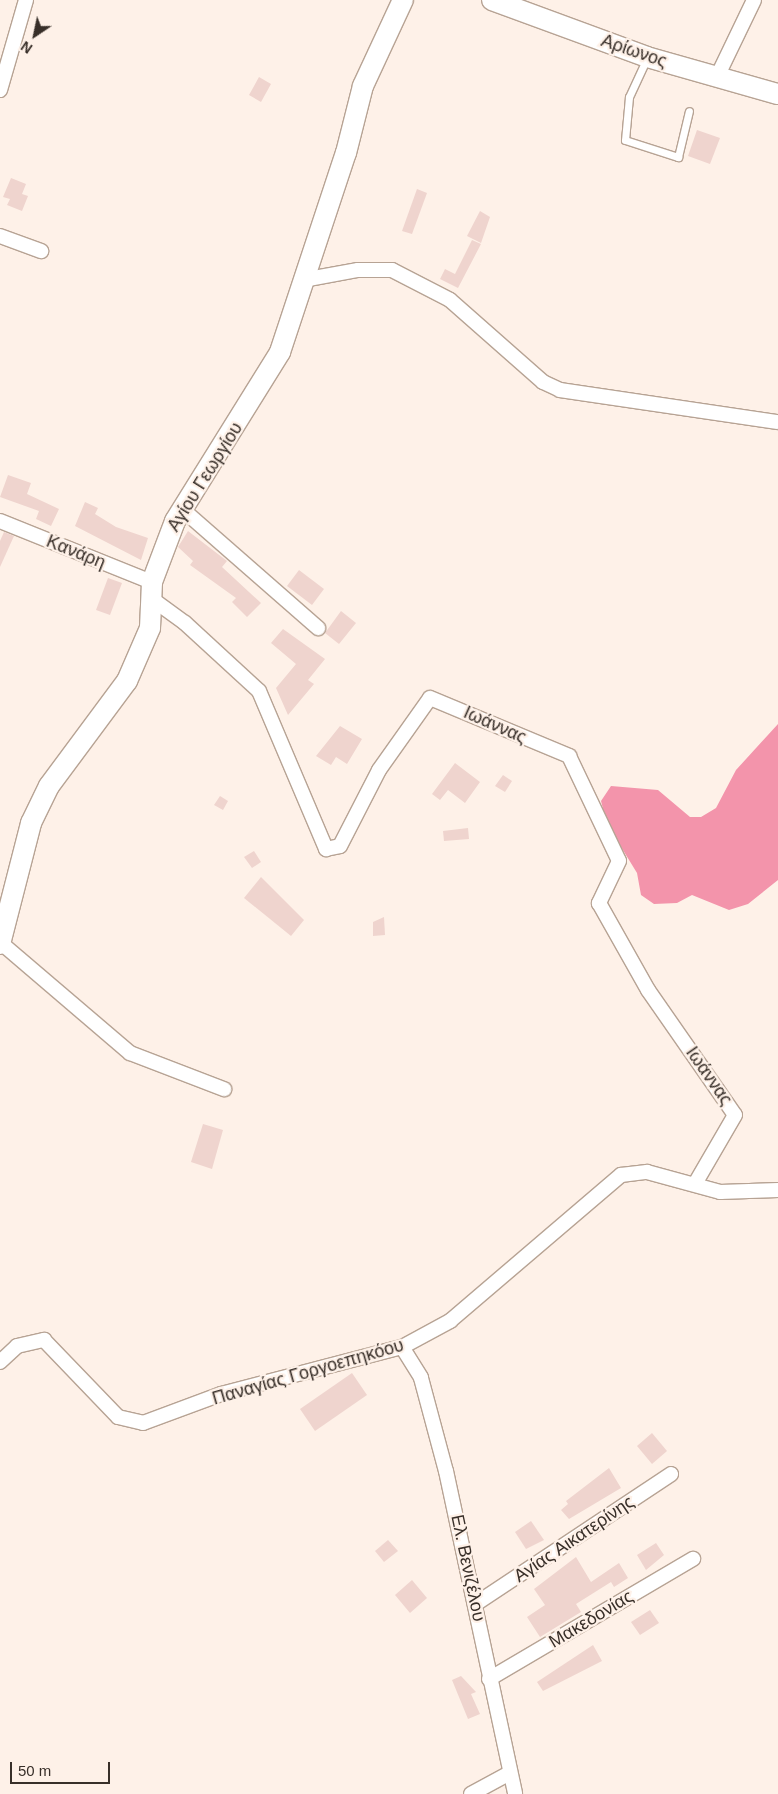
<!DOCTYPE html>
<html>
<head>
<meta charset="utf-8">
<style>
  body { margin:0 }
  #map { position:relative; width:778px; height:1794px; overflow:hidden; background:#fef1e8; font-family:Helvetica,sans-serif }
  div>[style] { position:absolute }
  .forest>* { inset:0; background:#f394ab }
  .building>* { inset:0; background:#efd4ce }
  .roads { filter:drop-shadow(1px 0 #b7a394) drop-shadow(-1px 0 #b7a394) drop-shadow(0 1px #b7a394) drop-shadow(0 -1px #b7a394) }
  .lane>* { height:7px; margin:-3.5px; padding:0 3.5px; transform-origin:3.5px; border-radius:3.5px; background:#fff }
  .street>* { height:14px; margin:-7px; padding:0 7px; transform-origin:7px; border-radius:7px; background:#fff }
  .secondary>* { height:20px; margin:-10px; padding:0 10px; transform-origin:10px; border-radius:10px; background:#fff }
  span { translate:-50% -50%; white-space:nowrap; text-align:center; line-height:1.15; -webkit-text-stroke:4.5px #fef1e8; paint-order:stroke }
  .street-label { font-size:18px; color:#382f29 }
  .north { position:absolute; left:10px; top:10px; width:50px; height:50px; -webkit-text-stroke:4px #fef1e8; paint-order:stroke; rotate:214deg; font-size:14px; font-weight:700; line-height:20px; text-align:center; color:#382f29 }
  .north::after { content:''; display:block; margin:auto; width:18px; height:22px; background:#382f29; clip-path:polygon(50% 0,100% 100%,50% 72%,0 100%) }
  .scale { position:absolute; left:10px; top:1762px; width:100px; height:22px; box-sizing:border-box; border:2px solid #382f29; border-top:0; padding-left:6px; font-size:15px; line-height:18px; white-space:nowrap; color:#382f29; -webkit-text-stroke:4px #fef1e8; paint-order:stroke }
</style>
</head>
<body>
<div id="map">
  <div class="forest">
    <i style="clip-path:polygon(778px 724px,778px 880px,748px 904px,729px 910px,692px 895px,677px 903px,654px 904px,641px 895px,637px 873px,607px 824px,601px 801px,611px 786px,658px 790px,690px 817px,701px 817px,716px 808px,736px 770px)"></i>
  </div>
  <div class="building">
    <i style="clip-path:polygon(259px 77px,271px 84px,261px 102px,249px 95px)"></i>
    <i style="clip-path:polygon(697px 130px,720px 138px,710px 164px,688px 156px)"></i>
    <i style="clip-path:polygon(11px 178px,26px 184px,22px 194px,28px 196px,22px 211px,7px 205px,10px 199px,3px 197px)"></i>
    <i style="clip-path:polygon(417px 189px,427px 193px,412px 234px,402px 231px)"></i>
    <i style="clip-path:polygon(480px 211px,490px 217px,481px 243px,467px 236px)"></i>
    <i style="clip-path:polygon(472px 240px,481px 244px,458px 288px,440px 279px,445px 269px,455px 274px)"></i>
    <i style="clip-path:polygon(8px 475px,31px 483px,27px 494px,59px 509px,51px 526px,36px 519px,39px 511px,0 497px)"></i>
    <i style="clip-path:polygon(85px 502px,98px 508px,95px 514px,116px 527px,148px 538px,141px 560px,75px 526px)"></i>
    <i style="clip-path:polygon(188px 531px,227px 561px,222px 567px,261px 603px,247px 617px,232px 602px,236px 598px,190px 565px,193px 561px,178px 547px)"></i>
    <i style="clip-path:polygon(4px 532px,14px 536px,0 567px,0 541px)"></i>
    <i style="clip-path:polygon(299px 570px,324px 589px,312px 605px,287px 586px)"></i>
    <i style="clip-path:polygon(108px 578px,122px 583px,110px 615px,96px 610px)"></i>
    <i style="clip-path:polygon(341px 611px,356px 623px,339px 644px,325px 633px)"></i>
    <i style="clip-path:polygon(283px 629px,325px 659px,308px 680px,314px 684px,288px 715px,276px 688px,296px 664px,271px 643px)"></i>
    <i style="clip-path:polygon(340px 726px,362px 739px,347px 764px,336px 757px,331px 765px,316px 756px)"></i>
    <i style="clip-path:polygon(455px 763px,480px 782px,465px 803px,448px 790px,440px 800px,432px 794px)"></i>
    <i style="clip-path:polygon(503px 775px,512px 781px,505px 792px,495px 786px)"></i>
    <i style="clip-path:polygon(220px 796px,228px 801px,223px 810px,214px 805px)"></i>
    <i style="clip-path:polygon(468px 828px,469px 839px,444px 841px,443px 831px)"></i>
    <i style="clip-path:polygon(254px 851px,261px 862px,252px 868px,244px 857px)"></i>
    <i style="clip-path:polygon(261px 877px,304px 920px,291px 936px,244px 898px)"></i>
    <i style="clip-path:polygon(384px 917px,385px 935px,373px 936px,373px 922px)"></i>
    <i style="clip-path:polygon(203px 1124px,223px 1130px,212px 1169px,191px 1162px)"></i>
    <i style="clip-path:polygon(352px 1373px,367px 1395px,315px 1431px,300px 1409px)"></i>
    <i style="clip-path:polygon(652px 1433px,667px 1451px,652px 1464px,637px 1446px)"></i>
    <i style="clip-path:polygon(609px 1468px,621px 1488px,569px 1519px,561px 1510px,568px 1504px,566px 1501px)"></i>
    <i style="clip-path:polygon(531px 1521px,544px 1540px,526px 1549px,515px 1532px)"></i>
    <i style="clip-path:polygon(388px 1540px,398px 1551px,384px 1562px,375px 1551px)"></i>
    <i style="clip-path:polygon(656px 1543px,664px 1555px,646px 1570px,637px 1555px)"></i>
    <i style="clip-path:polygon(576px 1557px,591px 1582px,619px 1563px,628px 1578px,614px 1587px,611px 1582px,576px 1604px,581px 1612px,540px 1637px,527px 1617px,545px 1605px,534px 1589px)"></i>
    <i style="clip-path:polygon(412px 1580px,427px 1598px,410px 1613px,395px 1595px)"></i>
    <i style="clip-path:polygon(650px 1610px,659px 1623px,640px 1635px,631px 1622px)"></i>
    <i style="clip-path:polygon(593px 1645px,602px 1661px,543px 1691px,537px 1682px)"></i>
    <i style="clip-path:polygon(461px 1676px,476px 1692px,471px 1694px,480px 1714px,468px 1719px,452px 1680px)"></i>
  </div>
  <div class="roads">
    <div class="lane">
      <i style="left:647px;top:58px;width:43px;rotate:114.8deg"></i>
      <i style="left:629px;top:97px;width:43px;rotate:95.3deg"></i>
      <i style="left:625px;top:140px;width:56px;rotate:17.8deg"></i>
      <i style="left:678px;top:157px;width:47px;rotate:-76.6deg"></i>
    </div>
    <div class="street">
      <i style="left:717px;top:77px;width:85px;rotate:-64.3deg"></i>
      <i style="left:0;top:90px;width:94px;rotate:-73.9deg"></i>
      <i style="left:0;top:236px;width:44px;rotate:20.1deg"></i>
      <i style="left:303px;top:280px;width:56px;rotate:-10.3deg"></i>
      <i style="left:358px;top:270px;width:34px"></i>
      <i style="left:392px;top:270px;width:65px;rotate:27.3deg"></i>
      <i style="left:450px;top:300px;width:124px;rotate:41.4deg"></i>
      <i style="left:543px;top:382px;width:19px;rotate:25deg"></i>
      <i style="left:560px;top:390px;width:220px;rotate:8.4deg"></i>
      <i style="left:182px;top:509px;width:181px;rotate:41.2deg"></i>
      <i style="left:0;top:521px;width:164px;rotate:21.9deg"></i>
      <i style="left:152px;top:599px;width:41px;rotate:36deg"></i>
      <i style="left:185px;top:623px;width:100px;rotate:42.6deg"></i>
      <i style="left:259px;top:691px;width:172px;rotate:67deg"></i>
      <i style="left:326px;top:849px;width:14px;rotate:-12deg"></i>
      <i style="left:340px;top:846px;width:85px;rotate:-62.8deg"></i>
      <i style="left:379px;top:770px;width:88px;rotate:-54.7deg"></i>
      <i style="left:430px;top:698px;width:151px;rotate:22.6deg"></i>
      <i style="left:569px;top:756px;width:116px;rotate:64.5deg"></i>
      <i style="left:619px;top:861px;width:47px;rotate:115.5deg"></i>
      <i style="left:599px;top:903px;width:100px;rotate:60.6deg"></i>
      <i style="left:648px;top:990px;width:152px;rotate:55.2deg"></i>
      <i style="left:735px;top:1115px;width:78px;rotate:120.2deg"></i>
      <i style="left:0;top:942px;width:171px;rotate:40.5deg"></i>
      <i style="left:130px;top:1053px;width:101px;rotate:21deg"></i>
      <i style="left:402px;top:1347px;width:36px;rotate:58deg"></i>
      <i style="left:421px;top:1378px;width:96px;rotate:75deg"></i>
      <i style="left:446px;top:1471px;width:330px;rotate:77.9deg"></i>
      <i style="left:0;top:1362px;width:23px;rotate:-43deg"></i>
      <i style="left:17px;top:1346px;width:28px;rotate:-13deg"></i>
      <i style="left:44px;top:1340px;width:107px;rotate:46.1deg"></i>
      <i style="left:118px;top:1417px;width:26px;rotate:13deg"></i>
      <i style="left:143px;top:1423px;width:83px;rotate:-20.4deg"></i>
      <i style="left:221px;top:1394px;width:187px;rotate:-14.6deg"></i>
      <i style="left:402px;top:1347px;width:55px;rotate:-28.4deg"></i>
      <i style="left:450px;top:1321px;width:225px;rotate:-40.5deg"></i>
      <i style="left:621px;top:1175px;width:26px;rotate:-7deg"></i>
      <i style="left:647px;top:1172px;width:76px;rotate:15.3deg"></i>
      <i style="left:720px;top:1192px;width:58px;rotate:-2deg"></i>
      <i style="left:477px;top:1603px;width:233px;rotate:-33.6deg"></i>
      <i style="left:489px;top:1679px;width:237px;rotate:-30.5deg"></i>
      <i style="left:471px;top:1794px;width:42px;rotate:-28.4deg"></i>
    </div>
    <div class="secondary">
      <i style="left:492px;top:0;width:165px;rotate:20.2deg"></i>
      <i style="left:647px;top:57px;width:136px;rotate:15.8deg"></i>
      <i style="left:0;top:944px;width:125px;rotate:-75.6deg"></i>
      <i style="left:31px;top:823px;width:41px;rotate:-64.1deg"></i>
      <i style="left:49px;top:786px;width:131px;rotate:-53.4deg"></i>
      <i style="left:127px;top:681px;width:58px;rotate:-66.5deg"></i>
      <i style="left:150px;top:628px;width:46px;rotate:-87.5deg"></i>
      <i style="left:152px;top:582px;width:65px;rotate:-69.3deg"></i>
      <i style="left:175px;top:521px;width:199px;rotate:-58.1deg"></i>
      <i style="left:280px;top:352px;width:210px;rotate:-71.7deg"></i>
      <i style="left:346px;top:153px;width:69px;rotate:-75.8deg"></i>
      <i style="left:363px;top:86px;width:95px;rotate:-65.1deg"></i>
    </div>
  </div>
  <div class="street-label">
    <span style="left:634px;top:51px;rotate:19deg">Αρίωνος</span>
    <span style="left:205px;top:477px;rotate:-58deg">Αγίου Γεωργίου</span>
    <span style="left:76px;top:552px;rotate:22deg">Κανάρη</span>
    <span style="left:495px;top:725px;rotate:24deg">Ιωάννας</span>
    <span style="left:709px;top:1076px;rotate:55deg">Ιωάννας</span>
    <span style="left:308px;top:1372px;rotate:-16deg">Παναγίας Γοργοεπηκόου</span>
    <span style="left:574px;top:1539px;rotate:-34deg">Αγίας Αικατερίνης</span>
    <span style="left:468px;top:1568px;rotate:78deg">Ελ. Βενιζέλου</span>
    <span style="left:591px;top:1619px;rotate:-31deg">Μακεδονίας</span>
  </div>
  <div class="north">N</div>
  <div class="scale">50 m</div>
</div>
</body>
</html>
